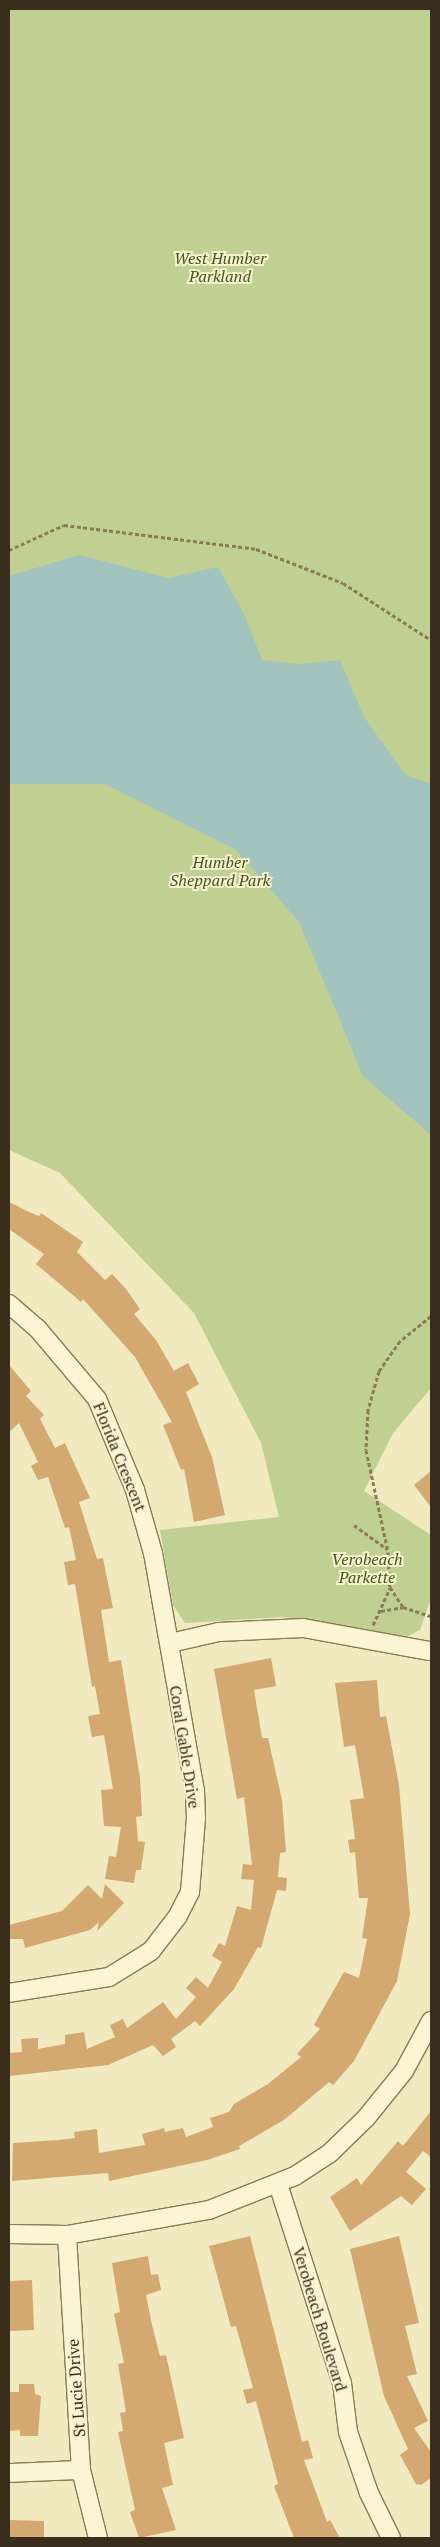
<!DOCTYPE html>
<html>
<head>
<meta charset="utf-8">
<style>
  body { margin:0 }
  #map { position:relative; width:440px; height:2547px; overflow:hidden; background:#f1e9bf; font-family:"PT Serif",serif }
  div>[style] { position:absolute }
  .green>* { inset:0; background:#c0d092 }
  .water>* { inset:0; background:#a2c3be }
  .building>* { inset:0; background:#d3a871 }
  .path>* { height:3px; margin-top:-1.5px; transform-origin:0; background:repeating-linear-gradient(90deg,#8b7a56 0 4px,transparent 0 6.5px) }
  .roads { filter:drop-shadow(1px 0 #8b7a56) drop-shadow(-1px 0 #8b7a56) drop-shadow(0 1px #8b7a56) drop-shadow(0 -1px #8b7a56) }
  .street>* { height:18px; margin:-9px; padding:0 9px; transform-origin:9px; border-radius:9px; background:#fbf5d3 }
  span { translate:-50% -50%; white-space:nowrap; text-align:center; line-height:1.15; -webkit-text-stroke:4px #f8f2cf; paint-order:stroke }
  .park-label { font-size:16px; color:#425820; font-style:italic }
  .street-label { font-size:16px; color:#392e1b }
  .frame { position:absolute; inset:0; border:10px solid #392e1b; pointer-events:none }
</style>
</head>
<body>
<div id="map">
  <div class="green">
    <i style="clip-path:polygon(9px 9px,431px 9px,431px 1388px,393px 1433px,364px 1491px,431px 1535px,431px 1598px,420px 1630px,402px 1639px,285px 1617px,185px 1623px,173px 1605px,160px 1530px,279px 1517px,261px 1443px,194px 1313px,60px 1173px,9px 1150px)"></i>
  </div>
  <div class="water">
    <i style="clip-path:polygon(79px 555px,168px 578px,218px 567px,245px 616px,262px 660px,299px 664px,340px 660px,364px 717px,406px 775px,431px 784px,431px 1135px,363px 1076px,299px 922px,236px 850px,105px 784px,9px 784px,9px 576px)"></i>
  </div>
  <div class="building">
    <i style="clip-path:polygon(9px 1202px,29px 1212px,39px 1216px,41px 1213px,83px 1242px,77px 1252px,105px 1280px,112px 1274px,126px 1289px,140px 1309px,134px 1314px,156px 1340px,174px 1371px,188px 1363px,199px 1384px,186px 1392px,212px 1457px,225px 1515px,194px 1522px,184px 1469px,181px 1470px,163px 1425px,172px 1422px,135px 1357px,83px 1299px,81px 1302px,36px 1264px,44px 1254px,9px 1229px)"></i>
    <i style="clip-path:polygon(9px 1365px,31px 1391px,26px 1396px,44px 1415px,40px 1419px,55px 1448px,65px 1443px,90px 1498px,79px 1502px,97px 1559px,103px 1558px,113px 1608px,101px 1610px,109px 1662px,121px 1660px,140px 1778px,142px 1816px,136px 1817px,138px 1841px,145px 1842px,141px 1870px,136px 1870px,134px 1883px,105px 1879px,109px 1856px,116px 1857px,121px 1827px,104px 1826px,101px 1790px,113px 1789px,104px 1735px,92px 1737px,88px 1716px,100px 1714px,95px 1686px,92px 1687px,75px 1584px,68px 1585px,64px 1562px,76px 1560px,69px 1527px,65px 1528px,48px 1477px,38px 1480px,31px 1466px,38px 1462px,19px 1423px,9px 1432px)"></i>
    <i style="clip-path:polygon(431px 1471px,431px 1507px,414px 1485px)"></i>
    <i style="clip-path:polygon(271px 1658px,276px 1686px,254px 1690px,262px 1738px,268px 1738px,282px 1800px,286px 1852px,280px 1853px,278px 1877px,287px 1878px,286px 1891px,277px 1890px,261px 1948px,258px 1947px,234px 1989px,200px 2026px,195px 2021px,171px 2039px,176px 2047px,163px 2056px,153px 2045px,108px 2065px,9px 2076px,9px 2053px,22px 2052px,21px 2039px,38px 2038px,38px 2049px,65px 2044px,65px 2035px,84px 2032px,87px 2049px,115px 2037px,110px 2025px,123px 2019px,127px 2028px,163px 2002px,176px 2019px,196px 1997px,186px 1988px,196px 1977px,208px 1988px,222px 1962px,212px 1956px,219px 1943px,225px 1946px,237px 1906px,251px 1910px,254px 1880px,241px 1879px,243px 1864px,252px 1865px,244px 1797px,237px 1799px,214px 1669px)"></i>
    <i style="clip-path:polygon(377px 1680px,380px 1717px,386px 1716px,399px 1785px,410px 1914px,397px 1981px,354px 2061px,333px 2085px,329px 2082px,284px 2120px,239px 2146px,240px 2149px,207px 2160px,109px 2181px,108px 2173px,12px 2181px,13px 2143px,59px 2140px,75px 2138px,74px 2132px,97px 2129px,99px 2153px,145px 2145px,142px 2134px,164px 2128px,165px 2132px,183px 2128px,186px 2137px,213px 2127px,210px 2118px,229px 2112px,234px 2104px,268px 2084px,301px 2057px,297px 2054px,320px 2029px,314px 2025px,344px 1972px,359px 1978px,367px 1939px,362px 1938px,368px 1898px,359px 1898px,355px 1852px,350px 1853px,348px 1840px,355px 1839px,350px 1800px,364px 1798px,355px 1745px,344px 1747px,335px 1683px)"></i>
    <i style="clip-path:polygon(105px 1884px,124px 1903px,97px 1931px,99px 1922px,90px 1930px,25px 1948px,23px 1939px,9px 1939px,9px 1925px,62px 1911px,88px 1885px,102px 1899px)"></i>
    <i style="clip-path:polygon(431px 2111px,431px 2157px,423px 2151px,406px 2172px,426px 2189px,412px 2205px,401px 2196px,350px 2231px,330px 2197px,357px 2178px,361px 2185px,398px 2141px,403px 2146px)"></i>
    <i style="clip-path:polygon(250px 2236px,302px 2442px,308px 2440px,313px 2458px,304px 2460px,327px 2522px,330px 2520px,340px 2538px,294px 2538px,274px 2486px,278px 2484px,256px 2401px,247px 2404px,243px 2390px,253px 2388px,236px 2326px,231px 2327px,209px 2246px)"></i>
    <i style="clip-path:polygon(399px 2236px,419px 2323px,405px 2326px,417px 2374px,407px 2376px,428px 2421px,414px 2428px,431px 2452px,431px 2478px,421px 2485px,416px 2484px,400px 2455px,408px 2449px,384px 2396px,350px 2249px)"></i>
    <i style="clip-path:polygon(148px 2256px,151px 2275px,158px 2274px,161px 2290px,146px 2295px,152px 2325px,160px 2356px,166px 2355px,184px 2438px,164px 2443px,173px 2485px,162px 2488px,176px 2530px,139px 2538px,130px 2512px,135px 2510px,118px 2432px,123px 2431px,120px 2413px,126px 2412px,118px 2364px,124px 2363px,114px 2314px,120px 2312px,112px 2263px)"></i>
    <i style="clip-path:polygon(32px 2280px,34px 2330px,9px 2331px,9px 2281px)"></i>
    <i style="clip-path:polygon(19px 2384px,34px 2384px,35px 2394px,41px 2396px,38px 2436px,20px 2436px,20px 2430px,9px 2431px,9px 2392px,19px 2392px)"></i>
    <i style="clip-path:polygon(9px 2520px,44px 2521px,44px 2538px,9px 2538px)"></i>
  </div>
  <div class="path">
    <i style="left:9px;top:550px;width:60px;rotate:-24.4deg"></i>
    <i style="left:64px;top:525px;width:193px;rotate:7.1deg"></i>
    <i style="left:256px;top:549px;width:93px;rotate:21.3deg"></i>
    <i style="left:343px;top:583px;width:105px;rotate:32.9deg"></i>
    <i style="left:431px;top:1316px;width:40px;rotate:141deg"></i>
    <i style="left:400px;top:1341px;width:37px;rotate:125deg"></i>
    <i style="left:379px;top:1371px;width:41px;rotate:105.8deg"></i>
    <i style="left:368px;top:1410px;width:40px;rotate:92.9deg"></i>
    <i style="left:366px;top:1450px;width:104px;rotate:77.8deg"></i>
    <i style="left:388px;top:1552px;width:35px;rotate:87deg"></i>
    <i style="left:390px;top:1587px;width:24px;rotate:57deg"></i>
    <i style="left:403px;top:1607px;width:29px;rotate:18deg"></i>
    <i style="left:354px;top:1525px;width:41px;rotate:36deg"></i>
    <i style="left:381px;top:1611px;width:22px;rotate:-10deg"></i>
    <i style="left:373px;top:1625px;width:41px;rotate:-65.3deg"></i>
  </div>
  <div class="roads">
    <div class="street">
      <i style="left:9px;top:1304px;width:37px;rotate:41deg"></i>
      <i style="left:37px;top:1328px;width:93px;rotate:49.8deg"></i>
      <i style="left:97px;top:1399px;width:99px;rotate:67.3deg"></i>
      <i style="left:135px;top:1490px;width:66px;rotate:74.1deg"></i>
      <i style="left:153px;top:1553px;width:241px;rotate:80deg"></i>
      <i style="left:195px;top:1790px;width:28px;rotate:88deg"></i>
      <i style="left:196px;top:1818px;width:74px;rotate:94.6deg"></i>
      <i style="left:190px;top:1892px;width:27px;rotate:117deg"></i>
      <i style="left:178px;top:1916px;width:44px;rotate:127.6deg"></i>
      <i style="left:151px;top:1951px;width:49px;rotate:148.2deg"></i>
      <i style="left:109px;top:1977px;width:101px;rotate:170.9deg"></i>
      <i style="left:170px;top:1643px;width:50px;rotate:-12.7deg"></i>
      <i style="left:219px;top:1632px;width:84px;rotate:-2.7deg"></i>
      <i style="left:303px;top:1628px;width:129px;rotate:10.3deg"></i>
      <i style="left:278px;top:2184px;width:209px;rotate:72.2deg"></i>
      <i style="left:342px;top:2383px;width:49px;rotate:83deg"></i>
      <i style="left:348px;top:2432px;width:65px;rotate:71deg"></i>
      <i style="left:369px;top:2493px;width:50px;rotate:63.9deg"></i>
      <i style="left:9px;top:2234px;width:58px;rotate:1deg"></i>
      <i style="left:67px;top:2235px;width:144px;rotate:-10deg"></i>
      <i style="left:209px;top:2210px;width:92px;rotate:-21.6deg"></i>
      <i style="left:295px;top:2176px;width:42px;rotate:-33.3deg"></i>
      <i style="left:330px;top:2153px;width:50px;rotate:-44.2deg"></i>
      <i style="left:366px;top:2118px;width:60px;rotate:-51deg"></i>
      <i style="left:404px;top:2071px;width:57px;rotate:-61.6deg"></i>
      <i style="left:67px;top:2235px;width:235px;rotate:86.6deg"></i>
      <i style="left:81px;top:2470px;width:70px;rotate:76deg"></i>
      <i style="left:9px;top:2473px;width:72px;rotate:-2.4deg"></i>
    </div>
  </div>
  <div class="park-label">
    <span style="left:220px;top:267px">West Humber<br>Parkland</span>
    <span style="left:220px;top:871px">Humber<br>Sheppard Park</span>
    <span style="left:367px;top:1568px">Verobeach<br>Parkette</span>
  </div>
  <div class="street-label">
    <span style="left:120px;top:1457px;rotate:68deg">Florida Crescent</span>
    <span style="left:185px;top:1747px;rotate:81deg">Coral Gable Drive</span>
    <span style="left:320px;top:2319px;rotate:73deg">Verobeach Boulevard</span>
    <span style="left:76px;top:2388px;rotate:-94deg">St Lucie Drive</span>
  </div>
  <div class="frame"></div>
</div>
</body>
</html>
